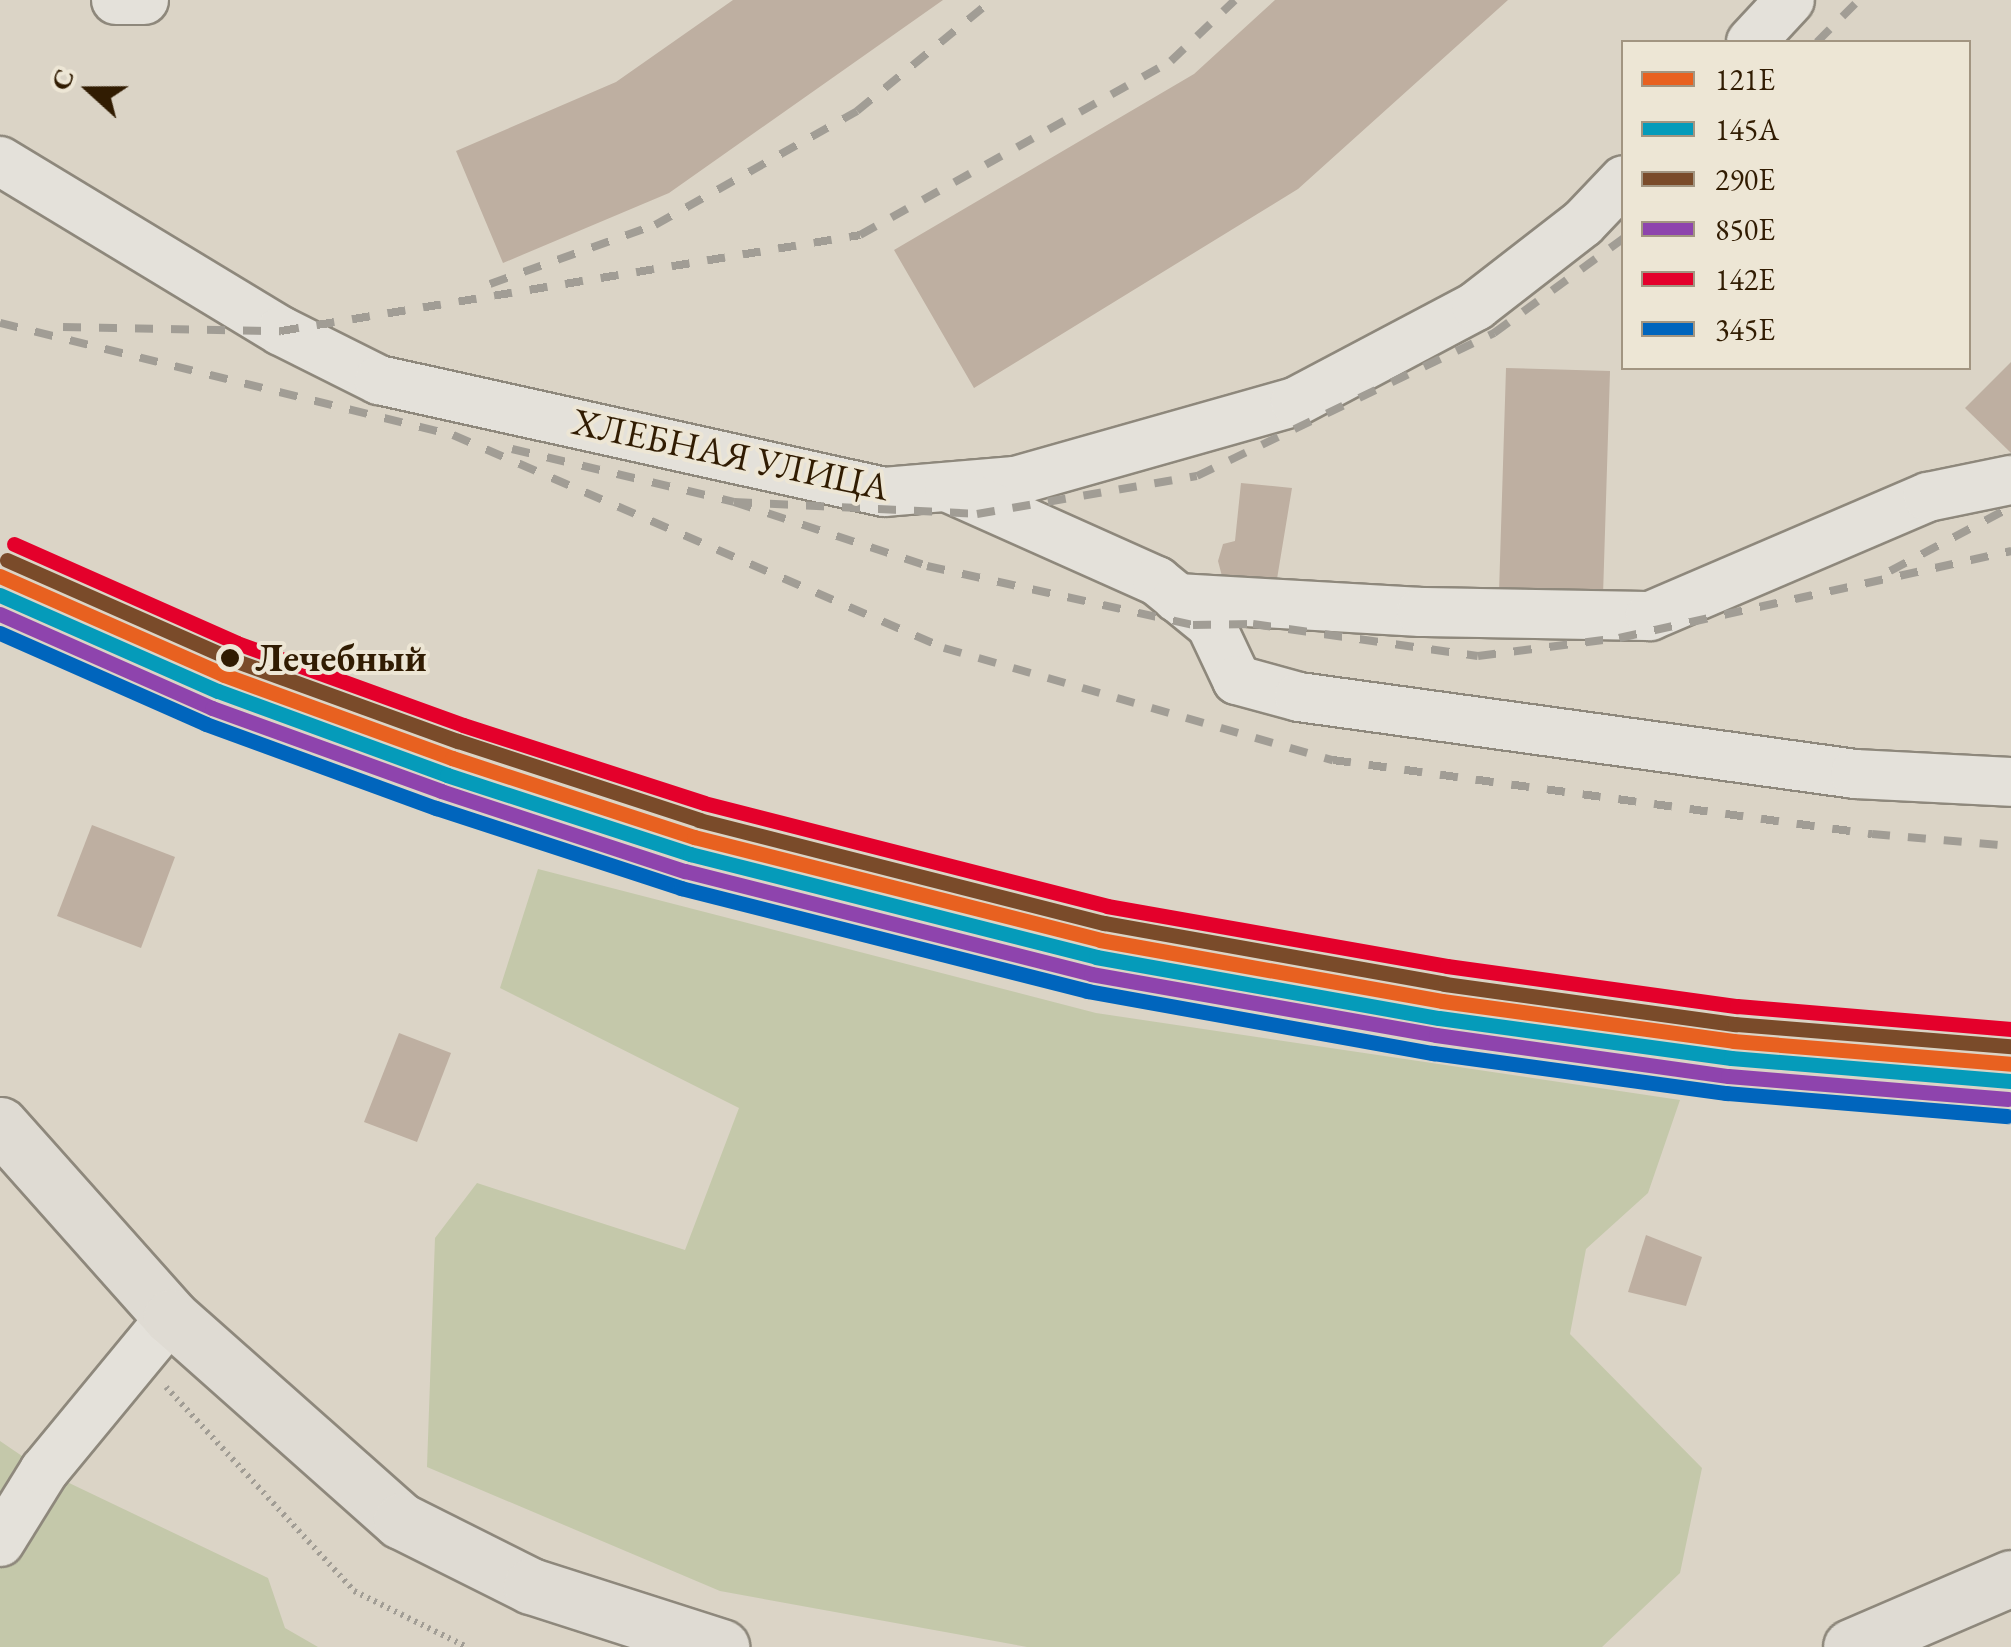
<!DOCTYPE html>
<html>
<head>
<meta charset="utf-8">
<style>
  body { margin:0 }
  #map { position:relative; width:2011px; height:1647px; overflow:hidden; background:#dbd4c6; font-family:"EB Garamond",serif }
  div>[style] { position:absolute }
  .green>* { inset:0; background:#c4c8aa }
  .building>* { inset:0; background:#beafa1 }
  .path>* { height:6px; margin-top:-3px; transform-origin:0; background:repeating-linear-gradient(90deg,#a19d95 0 2.5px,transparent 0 7.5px) }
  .roads { filter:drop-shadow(2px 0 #8e887c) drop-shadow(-2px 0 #8e887c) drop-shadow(0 2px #8e887c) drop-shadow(0 -2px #8e887c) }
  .minor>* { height:48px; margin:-24px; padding:0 24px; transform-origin:24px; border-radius:24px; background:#e4e1da }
  .major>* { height:55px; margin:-27.5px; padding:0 27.5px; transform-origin:27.5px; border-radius:27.5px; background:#dfdbd3 }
  .rail>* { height:8px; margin-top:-4px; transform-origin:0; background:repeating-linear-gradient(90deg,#a19d95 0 18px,transparent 0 36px) }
  .rail-1>* { height:15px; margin:-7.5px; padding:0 7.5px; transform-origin:7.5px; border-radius:7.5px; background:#e86120 }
  .rail-2>* { height:15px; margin:-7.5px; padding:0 7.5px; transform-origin:7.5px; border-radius:7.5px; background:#059bba }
  .rail-3>* { height:15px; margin:-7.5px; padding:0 7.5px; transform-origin:7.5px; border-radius:7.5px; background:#7a4b2a }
  .rail-4>* { height:15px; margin:-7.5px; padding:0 7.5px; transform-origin:7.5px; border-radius:7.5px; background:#8e44ad }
  .rail-5>* { height:15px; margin:-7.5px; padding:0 7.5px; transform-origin:7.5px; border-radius:7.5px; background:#e4002b }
  .rail-6>* { height:15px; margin:-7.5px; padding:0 7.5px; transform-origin:7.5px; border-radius:7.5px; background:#0065bd }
  .dots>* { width:28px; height:28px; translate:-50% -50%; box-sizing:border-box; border:5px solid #ede6d5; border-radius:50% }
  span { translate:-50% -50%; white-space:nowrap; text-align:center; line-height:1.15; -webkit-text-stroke:8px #ede6d5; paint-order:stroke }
  .street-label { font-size:38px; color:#311c02 }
  .stop-label { font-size:38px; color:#311c02; font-weight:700 }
  .left { translate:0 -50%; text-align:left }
  .legend { position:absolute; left:1621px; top:40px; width:350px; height:330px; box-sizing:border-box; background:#ede6d5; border:2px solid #a29581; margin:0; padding:12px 18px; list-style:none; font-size:30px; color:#311c02 }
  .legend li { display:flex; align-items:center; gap:20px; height:50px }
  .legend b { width:50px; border:2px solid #a29581 }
  .north { position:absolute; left:40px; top:40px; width:100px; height:100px; -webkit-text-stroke:8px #ede6d5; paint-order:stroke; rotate:291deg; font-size:28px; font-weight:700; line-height:40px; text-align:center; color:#311c02 }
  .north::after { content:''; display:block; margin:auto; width:35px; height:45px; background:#311c02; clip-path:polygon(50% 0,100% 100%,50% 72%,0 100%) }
</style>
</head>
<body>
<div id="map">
  <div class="green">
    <i style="clip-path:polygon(538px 869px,1096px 1013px,1680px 1100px,1648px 1193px,1586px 1249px,1570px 1334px,1702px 1468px,1680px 1573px,1602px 1647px,1027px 1647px,720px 1591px,427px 1467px,435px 1238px,477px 1183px,685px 1250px,739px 1108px,500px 988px)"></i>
    <i style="clip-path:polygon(0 1441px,44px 1471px,268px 1578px,285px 1628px,318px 1647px,0 1647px)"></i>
  </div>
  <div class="building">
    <i style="clip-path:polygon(733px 0,943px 0,669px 193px,503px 263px,456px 151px,616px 82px)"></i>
    <i style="clip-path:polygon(1275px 0,1508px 0,1298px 189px,974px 388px,894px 250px,1194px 74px)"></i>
    <i style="clip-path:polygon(2011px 362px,2011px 453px,1965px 408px)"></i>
    <i style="clip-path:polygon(1506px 368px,1610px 371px,1603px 596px,1499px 593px)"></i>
    <i style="clip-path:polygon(1241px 483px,1292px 488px,1276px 585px,1223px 580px,1218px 561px,1223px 544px,1235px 541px)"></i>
    <i style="clip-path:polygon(92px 825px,175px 857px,141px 948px,57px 916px)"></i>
    <i style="clip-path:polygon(399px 1033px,451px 1053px,417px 1142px,364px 1122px)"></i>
    <i style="clip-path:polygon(1646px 1235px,1702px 1257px,1686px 1306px,1628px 1292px)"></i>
  </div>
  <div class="path">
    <i style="left:166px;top:1387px;width:277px;rotate:47.3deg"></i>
    <i style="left:354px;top:1591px;width:126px;rotate:26.4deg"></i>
  </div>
  <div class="roads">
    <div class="minor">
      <i style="left:116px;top:0;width:28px"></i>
      <i style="left:1751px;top:42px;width:57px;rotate:-47.1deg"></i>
      <i style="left:0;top:161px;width:328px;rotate:31.2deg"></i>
      <i style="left:281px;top:331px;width:110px;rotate:26.6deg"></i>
      <i style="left:379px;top:380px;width:517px;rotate:12.5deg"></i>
      <i style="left:884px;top:492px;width:131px;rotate:-4.8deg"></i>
      <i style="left:1015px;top:481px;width:291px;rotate:-15.8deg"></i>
      <i style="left:1295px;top:402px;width:205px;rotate:-27.9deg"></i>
      <i style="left:1476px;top:306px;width:135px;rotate:-37.8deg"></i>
      <i style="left:1583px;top:223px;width:59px;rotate:-46.4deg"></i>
      <i style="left:949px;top:488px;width:228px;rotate:24.1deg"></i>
      <i style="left:1157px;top:581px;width:70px;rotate:39.2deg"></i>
      <i style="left:1211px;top:625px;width:61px;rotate:64.7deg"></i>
      <i style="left:1237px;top:680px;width:64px;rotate:15.3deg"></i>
      <i style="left:1299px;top:697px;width:561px;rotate:7.88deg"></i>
      <i style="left:1855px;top:774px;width:156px;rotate:2.9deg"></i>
      <i style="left:1177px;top:598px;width:244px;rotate:3.3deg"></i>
      <i style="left:1421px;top:612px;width:229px;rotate:1deg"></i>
      <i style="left:1650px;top:616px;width:302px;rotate:-23.2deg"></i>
      <i style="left:1928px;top:497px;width:85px;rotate:-11.6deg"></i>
      <i style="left:0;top:1542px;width:84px;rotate:-58.2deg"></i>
      <i style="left:44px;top:1471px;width:200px;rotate:-50.5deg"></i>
    </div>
    <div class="major">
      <i style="left:0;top:1125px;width:257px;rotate:48.3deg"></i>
      <i style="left:171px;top:1317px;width:307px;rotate:41.6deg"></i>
      <i style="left:401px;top:1521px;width:145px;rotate:26.6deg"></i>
      <i style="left:531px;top:1586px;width:200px;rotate:17.8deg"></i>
      <i style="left:1851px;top:1647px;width:174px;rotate:-23.3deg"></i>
    </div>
  </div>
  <div class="rail">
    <i style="left:1817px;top:42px;width:59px;rotate:-45deg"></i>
    <i style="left:490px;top:284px;width:175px;rotate:-19.7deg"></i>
    <i style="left:655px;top:225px;width:232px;rotate:-29.4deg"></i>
    <i style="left:857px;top:111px;width:175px;rotate:-39.4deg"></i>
    <i style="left:0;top:323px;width:467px;rotate:13.9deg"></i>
    <i style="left:453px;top:435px;width:535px;rotate:23.45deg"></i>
    <i style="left:944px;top:648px;width:405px;rotate:16.1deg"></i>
    <i style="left:1333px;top:760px;width:544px;rotate:7.82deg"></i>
    <i style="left:1872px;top:834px;width:140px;rotate:4.9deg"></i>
    <i style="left:63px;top:327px;width:218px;rotate:1.1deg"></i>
    <i style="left:281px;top:331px;width:587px;rotate:-9.41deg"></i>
    <i style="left:860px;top:235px;width:356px;rotate:-29.2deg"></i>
    <i style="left:1171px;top:61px;width:88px;rotate:-43.6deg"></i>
    <i style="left:512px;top:449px;width:228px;rotate:13.4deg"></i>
    <i style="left:734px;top:502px;width:243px;rotate:2.8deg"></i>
    <i style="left:977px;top:514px;width:223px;rotate:-9.8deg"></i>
    <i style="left:1197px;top:476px;width:330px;rotate:-25.7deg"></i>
    <i style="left:1494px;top:333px;width:161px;rotate:-36.2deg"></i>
    <i style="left:734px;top:502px;width:203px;rotate:18.3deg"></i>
    <i style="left:927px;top:566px;width:272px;rotate:12.5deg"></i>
    <i style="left:1193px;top:625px;width:60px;rotate:-1deg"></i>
    <i style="left:1253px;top:624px;width:227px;rotate:8.1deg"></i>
    <i style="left:1478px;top:656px;width:142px;rotate:-7.3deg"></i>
    <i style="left:1619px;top:638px;width:402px;rotate:-12.5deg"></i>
    <i style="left:1890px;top:571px;width:137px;rotate:-27.9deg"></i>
  </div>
  <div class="rail-1">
    <i style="left:0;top:576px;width:245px;rotate:23.8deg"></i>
    <i style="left:224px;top:675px;width:243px;rotate:20deg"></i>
    <i style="left:452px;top:758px;width:255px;rotate:18.1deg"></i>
    <i style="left:694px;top:837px;width:419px;rotate:14.2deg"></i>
    <i style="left:1100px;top:940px;width:347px;rotate:10.1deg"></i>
    <i style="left:1442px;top:1001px;width:294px;rotate:7.8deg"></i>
    <i style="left:1733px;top:1041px;width:279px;rotate:4.7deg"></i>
  </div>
  <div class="rail-2">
    <i style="left:0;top:595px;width:238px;rotate:23.8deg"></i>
    <i style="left:218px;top:691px;width:244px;rotate:20.1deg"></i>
    <i style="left:447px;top:775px;width:256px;rotate:18deg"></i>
    <i style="left:690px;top:854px;width:419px;rotate:14.2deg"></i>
    <i style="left:1096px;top:957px;width:348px;rotate:10.1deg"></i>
    <i style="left:1439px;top:1018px;width:295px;rotate:7.8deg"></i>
    <i style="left:1731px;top:1058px;width:280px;rotate:4.7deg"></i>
  </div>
  <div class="rail-3">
    <i style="left:7px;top:560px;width:245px;rotate:23.8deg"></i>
    <i style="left:231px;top:659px;width:241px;rotate:19.9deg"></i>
    <i style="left:458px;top:741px;width:254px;rotate:18.1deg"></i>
    <i style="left:699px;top:820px;width:418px;rotate:14.3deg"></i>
    <i style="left:1104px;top:923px;width:346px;rotate:10.1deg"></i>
    <i style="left:1445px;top:984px;width:293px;rotate:7.9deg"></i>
    <i style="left:1735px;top:1024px;width:277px;rotate:4.6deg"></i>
  </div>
  <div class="rail-4">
    <i style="left:0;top:614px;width:232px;rotate:23.9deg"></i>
    <i style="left:212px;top:708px;width:244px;rotate:19.9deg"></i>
    <i style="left:441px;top:791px;width:257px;rotate:18.2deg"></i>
    <i style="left:685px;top:871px;width:419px;rotate:14.2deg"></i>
    <i style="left:1091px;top:974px;width:350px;rotate:10deg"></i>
    <i style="left:1436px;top:1035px;width:295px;rotate:8deg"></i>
    <i style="left:1728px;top:1076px;width:281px;rotate:4.7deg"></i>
  </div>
  <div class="rail-5">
    <i style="left:14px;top:544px;width:244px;rotate:23.9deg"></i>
    <i style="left:237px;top:643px;width:240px;rotate:19.9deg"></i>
    <i style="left:463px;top:725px;width:253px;rotate:17.9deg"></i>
    <i style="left:704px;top:803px;width:416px;rotate:14.3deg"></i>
    <i style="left:1107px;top:906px;width:345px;rotate:10deg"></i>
    <i style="left:1447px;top:966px;width:293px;rotate:7.9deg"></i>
    <i style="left:1737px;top:1006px;width:275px;rotate:4.8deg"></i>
  </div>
  <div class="rail-6">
    <i style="left:0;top:633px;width:225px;rotate:23.8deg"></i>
    <i style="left:206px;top:724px;width:245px;rotate:20.1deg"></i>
    <i style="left:436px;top:808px;width:258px;rotate:18.1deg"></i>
    <i style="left:681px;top:888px;width:419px;rotate:14.2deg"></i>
    <i style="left:1087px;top:991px;width:352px;rotate:10.2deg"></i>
    <i style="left:1433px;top:1053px;width:296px;rotate:7.8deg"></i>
    <i style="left:1726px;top:1093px;width:282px;rotate:4.7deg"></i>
  </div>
  <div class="dots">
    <i style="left:230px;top:658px;background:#311c02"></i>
  </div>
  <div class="street-label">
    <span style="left:731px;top:454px;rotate:12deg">ХЛЕБНАЯ УЛИЦА</span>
  </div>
  <div class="stop-label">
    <span class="left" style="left:255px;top:658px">Лечебный</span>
  </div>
  <ul class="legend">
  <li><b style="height:12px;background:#e86120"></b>121Е</li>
  <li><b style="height:12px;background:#059bba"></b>145А</li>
  <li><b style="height:12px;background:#7a4b2a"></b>290Е</li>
  <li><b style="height:12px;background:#8e44ad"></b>850Е</li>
  <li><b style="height:12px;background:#e4002b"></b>142Е</li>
  <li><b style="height:12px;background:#0065bd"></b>345Е</li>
  </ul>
  <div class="north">С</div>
</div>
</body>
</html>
